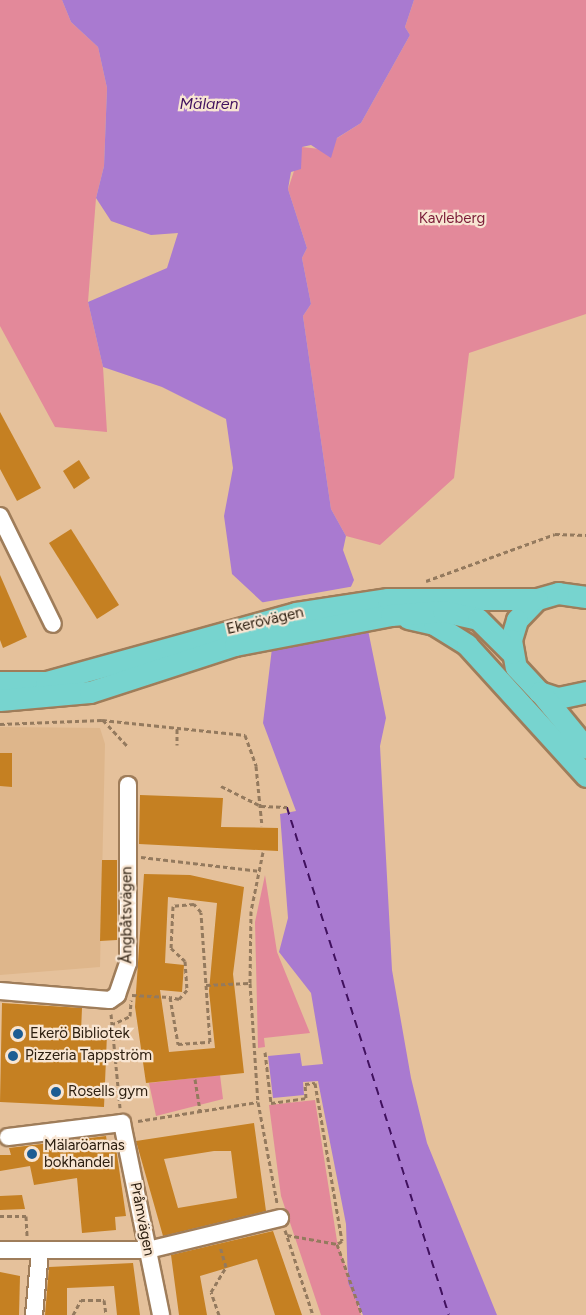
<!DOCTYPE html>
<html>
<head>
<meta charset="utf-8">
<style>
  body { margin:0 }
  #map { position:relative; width:586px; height:1315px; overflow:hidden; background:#e5c19b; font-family:Figtree,sans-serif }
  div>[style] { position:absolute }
  .built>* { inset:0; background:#deb68b }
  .green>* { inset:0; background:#e3899a }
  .water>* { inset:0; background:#a97ad0 }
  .pier>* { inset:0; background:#e5c19b }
  .ferry>* { height:1.5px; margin-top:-0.75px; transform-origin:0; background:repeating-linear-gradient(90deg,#41115f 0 8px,transparent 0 14px) }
  .building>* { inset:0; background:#c58022 }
  .path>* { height:3px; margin-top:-1.5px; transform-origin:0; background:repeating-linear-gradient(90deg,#947a5e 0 4.5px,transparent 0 7.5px) }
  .roads { filter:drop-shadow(2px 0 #9f7d5a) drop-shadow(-2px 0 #9f7d5a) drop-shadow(0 2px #9f7d5a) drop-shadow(0 -2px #9f7d5a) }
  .minor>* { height:16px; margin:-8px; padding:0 8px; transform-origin:8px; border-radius:8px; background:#fff }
  .major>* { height:21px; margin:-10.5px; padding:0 10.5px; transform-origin:10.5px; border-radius:10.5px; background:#77d4cf }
  .dots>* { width:16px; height:16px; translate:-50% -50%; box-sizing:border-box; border:3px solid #f8e5d2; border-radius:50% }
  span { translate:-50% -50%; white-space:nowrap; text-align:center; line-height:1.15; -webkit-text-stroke:4.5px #f8e5d2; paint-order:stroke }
  .park-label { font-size:15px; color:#7a1b37 }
  .street-label { font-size:15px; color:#2e2011 }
  .poi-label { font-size:15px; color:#2e2011 }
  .left { translate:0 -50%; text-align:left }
  .water-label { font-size:16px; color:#41115f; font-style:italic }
</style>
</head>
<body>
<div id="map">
  <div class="built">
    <i style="clip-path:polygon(0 727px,100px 728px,105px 744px,100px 967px,0 975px)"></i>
  </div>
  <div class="green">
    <i style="clip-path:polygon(0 0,62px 0,71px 22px,98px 47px,107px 88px,104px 166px,96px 198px,88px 302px,103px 367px,107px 432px,55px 427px,0 326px)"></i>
    <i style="clip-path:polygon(414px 0,586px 0,586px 314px,469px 353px,454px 478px,380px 545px,346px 536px,331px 509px,303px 316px,311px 304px,302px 258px,307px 248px,288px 189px,302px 147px,320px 149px,361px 123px,410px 35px,405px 27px)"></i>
    <i style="clip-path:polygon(265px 875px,277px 952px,310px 1033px,264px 1038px,265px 1047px,258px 1048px,255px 922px)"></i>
    <i style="clip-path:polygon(220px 1075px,223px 1099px,156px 1116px,149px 1083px)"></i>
    <i style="clip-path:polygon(315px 1100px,337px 1241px,361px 1315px,321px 1315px,281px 1196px,269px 1105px)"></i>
  </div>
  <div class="water">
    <i style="clip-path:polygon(62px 0,414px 0,405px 27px,410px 35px,361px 123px,337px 138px,331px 158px,311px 145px,302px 147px,301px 169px,291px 172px,288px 189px,307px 248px,302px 258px,311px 304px,303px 316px,331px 509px,346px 536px,343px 550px,354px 580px,340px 611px,368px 630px,386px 718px,380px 746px,392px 970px,411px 1078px,427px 1143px,497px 1315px,363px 1315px,348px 1283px,346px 1224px,318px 1081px,303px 1082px,304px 1095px,273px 1098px,268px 1056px,300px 1053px,302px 1066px,323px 1064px,311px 993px,279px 952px,288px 918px,280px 814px,296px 811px,263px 723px,276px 615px,232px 574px,224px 516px,233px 468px,226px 419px,162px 387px,103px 367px,88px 302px,167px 268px,178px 233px,151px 235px,111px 221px,96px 198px,104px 166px,107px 88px,98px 47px,71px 22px)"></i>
  </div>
  <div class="pier">
    <i style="clip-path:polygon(355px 586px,343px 612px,273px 616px,259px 603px)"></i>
  </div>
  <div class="ferry">
    <i style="left:287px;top:807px;width:533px;rotate:72.31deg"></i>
  </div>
  <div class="building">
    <i style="clip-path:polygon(0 412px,41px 488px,17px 501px,0 469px)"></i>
    <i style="clip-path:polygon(79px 460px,90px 478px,74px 489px,63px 471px)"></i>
    <i style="clip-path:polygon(71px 529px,119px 605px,97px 619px,49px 543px)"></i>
    <i style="clip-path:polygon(0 575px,27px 637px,3px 648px,0 640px)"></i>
    <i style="clip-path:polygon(0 753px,12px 753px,12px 787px,0 786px)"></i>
    <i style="clip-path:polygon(140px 795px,223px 798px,221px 827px,278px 828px,278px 851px,139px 844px)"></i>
    <i style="clip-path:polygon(102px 860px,117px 860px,117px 940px,100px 941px)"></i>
    <i style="clip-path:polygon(evenodd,144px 874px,190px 875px,244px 887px,233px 974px,244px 1073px,146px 1083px,135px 1007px,144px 874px,168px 897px,217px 903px,209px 991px,215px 1048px,169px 1052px,160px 990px,182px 992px,184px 965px,165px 963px,168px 897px)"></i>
    <i style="clip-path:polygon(2px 1003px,82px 1008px,81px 1032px,107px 1034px,104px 1107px,0 1102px)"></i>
    <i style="clip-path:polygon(evenodd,254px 1123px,266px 1211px,163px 1236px,136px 1141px,254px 1123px,214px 1151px,231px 1151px,237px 1198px,178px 1208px,164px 1159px,214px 1151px)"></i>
    <i style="clip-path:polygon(106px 1136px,107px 1142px,115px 1141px,126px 1216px,115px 1217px,116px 1230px,82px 1233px,77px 1178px,34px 1185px,30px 1166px,0 1171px,0 1155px,11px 1155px,9px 1148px)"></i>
    <i style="clip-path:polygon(22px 1195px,25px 1209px,0 1210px,0 1196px)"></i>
    <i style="clip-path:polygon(273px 1231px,302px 1315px,275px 1315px,257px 1259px,200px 1276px,207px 1315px,179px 1315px,171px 1255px)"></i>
    <i style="clip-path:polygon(133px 1263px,140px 1315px,117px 1315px,114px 1286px,67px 1288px,67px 1315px,45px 1315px,49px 1267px)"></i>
    <i style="clip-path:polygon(0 1272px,20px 1276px,19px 1315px,0 1315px)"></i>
  </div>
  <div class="path">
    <i style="left:426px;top:581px;width:137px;rotate:-20deg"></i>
    <i style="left:555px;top:534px;width:31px;rotate:2deg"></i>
    <i style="left:103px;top:720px;width:37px;rotate:47deg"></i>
    <i style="left:0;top:724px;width:102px;rotate:-2.2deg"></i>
    <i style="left:102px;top:720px;width:144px;rotate:6deg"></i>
    <i style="left:245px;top:735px;width:33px;rotate:70deg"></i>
    <i style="left:256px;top:766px;width:60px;rotate:84.3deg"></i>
    <i style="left:177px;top:729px;width:16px;rotate:90deg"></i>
    <i style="left:221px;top:786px;width:45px;rotate:26.6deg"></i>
    <i style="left:261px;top:806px;width:26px;rotate:2deg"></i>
    <i style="left:263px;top:852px;width:60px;rotate:101.5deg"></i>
    <i style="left:251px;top:911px;width:72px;rotate:90.8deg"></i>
    <i style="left:250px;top:983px;width:119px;rotate:86.2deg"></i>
    <i style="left:258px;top:1102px;width:103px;rotate:79.3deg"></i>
    <i style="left:141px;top:857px;width:120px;rotate:6.7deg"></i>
    <i style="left:206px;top:985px;width:43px;rotate:-2.7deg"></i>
    <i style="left:132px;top:995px;width:38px;rotate:3deg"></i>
    <i style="left:170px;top:997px;width:48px;rotate:80.3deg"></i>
    <i style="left:178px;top:1044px;width:32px;rotate:-4deg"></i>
    <i style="left:210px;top:1042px;width:130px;rotate:-94deg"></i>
    <i style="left:201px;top:912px;width:11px;rotate:-131deg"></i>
    <i style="left:194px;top:904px;width:21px;rotate:175deg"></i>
    <i style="left:173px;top:906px;width:42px;rotate:92.7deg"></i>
    <i style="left:171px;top:948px;width:19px;rotate:43deg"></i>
    <i style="left:185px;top:961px;width:29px;rotate:86deg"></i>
    <i style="left:187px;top:990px;width:12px;rotate:132deg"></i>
    <i style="left:179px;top:999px;width:9px;rotate:-167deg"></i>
    <i style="left:111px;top:1014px;width:94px;rotate:84.5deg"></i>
    <i style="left:111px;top:1025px;width:21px;rotate:-25deg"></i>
    <i style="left:130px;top:1016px;width:16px;rotate:-86deg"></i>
    <i style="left:265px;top:1052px;width:51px;rotate:83.3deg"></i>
    <i style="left:271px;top:1103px;width:35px;rotate:-8deg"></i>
    <i style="left:306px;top:1098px;width:14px;rotate:-94deg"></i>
    <i style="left:305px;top:1084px;width:10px;rotate:-6deg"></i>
    <i style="left:315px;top:1083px;width:160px;rotate:80.3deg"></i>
    <i style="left:342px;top:1241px;width:6px;rotate:149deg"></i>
    <i style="left:195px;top:1079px;width:33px;rotate:81deg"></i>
    <i style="left:138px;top:1121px;width:121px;rotate:-9deg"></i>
    <i style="left:0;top:1216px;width:26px"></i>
    <i style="left:26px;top:1216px;width:21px;rotate:87deg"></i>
    <i style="left:285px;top:1230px;width:89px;rotate:71.8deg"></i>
    <i style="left:287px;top:1235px;width:51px;rotate:10.2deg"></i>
    <i style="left:337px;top:1244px;width:75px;rotate:70.6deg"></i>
    <i style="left:73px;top:1315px;width:17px;rotate:-62deg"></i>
    <i style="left:81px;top:1300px;width:23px"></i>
    <i style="left:104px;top:1300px;width:15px;rotate:82deg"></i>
    <i style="left:219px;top:1315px;width:24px;rotate:-109deg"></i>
    <i style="left:211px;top:1292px;width:29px;rotate:-59deg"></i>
    <i style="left:226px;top:1267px;width:22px;rotate:-106deg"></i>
  </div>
  <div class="roads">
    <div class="minor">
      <i style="left:0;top:516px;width:120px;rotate:63.9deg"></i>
      <i style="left:0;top:991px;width:110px;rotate:4.7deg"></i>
      <i style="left:110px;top:1000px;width:9px;rotate:-36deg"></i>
      <i style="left:117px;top:995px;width:34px;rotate:-71deg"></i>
      <i style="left:128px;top:963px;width:178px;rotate:-90deg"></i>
      <i style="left:8px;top:1137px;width:115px;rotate:-7deg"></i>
      <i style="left:122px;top:1123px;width:196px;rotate:78.5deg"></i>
      <i style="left:0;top:1250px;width:148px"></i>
      <i style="left:148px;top:1250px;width:136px;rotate:-13.6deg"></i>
      <i style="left:34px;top:1315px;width:64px;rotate:-84.6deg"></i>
    </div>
    <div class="major">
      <i style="left:586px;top:597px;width:28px;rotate:-172deg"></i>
      <i style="left:558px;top:593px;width:22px;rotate:164deg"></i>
      <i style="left:537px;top:599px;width:29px;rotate:134deg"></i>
      <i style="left:517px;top:620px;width:21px;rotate:107deg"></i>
      <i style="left:511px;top:640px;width:27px;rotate:80deg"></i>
      <i style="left:516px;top:667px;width:34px;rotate:47deg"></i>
      <i style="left:539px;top:692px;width:20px;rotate:18deg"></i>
      <i style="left:558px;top:698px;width:29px;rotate:-12deg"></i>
      <i style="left:408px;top:618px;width:27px;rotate:13deg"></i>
      <i style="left:434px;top:624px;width:39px;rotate:32deg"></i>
      <i style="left:467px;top:645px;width:177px;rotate:47.7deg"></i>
      <i style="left:0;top:682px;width:46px"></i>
      <i style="left:46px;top:682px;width:259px;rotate:-15.4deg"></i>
      <i style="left:296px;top:613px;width:93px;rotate:-8.7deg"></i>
      <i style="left:388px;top:599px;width:149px"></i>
      <i style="left:540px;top:692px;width:72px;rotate:50.6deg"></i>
      <i style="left:0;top:700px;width:90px;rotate:-5.1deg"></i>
      <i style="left:90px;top:692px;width:152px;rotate:-18deg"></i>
      <i style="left:235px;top:645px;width:159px;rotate:-10.9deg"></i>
      <i style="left:391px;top:615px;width:52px;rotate:-4.4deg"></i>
      <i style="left:443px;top:611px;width:36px;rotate:13deg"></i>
      <i style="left:478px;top:619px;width:48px;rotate:45deg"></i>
    </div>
  </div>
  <div class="dots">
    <i style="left:18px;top:1034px;background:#1d5d93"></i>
    <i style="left:13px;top:1056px;background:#1d5d93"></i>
    <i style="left:56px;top:1092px;background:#1d5d93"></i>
    <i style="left:32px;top:1154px;background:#1d5d93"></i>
  </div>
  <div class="park-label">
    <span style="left:452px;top:219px">Kavleberg</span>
  </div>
  <div class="street-label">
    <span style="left:265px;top:621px;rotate:-13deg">Ekerövägen</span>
    <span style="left:127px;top:915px;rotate:-90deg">Ångbåtsvägen</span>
    <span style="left:142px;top:1219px;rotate:79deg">Pråmvägen</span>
  </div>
  <div class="poi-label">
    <span class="left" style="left:30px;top:1034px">Ekerö Bibliotek</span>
    <span class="left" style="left:25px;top:1056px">Pizzeria Tappström</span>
    <span class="left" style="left:68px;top:1092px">Rosells gym</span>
    <span class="left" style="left:44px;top:1154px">Mälaröarnas<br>bokhandel</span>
  </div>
  <div class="water-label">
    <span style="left:209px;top:104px">Mälaren</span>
  </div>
</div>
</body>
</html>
